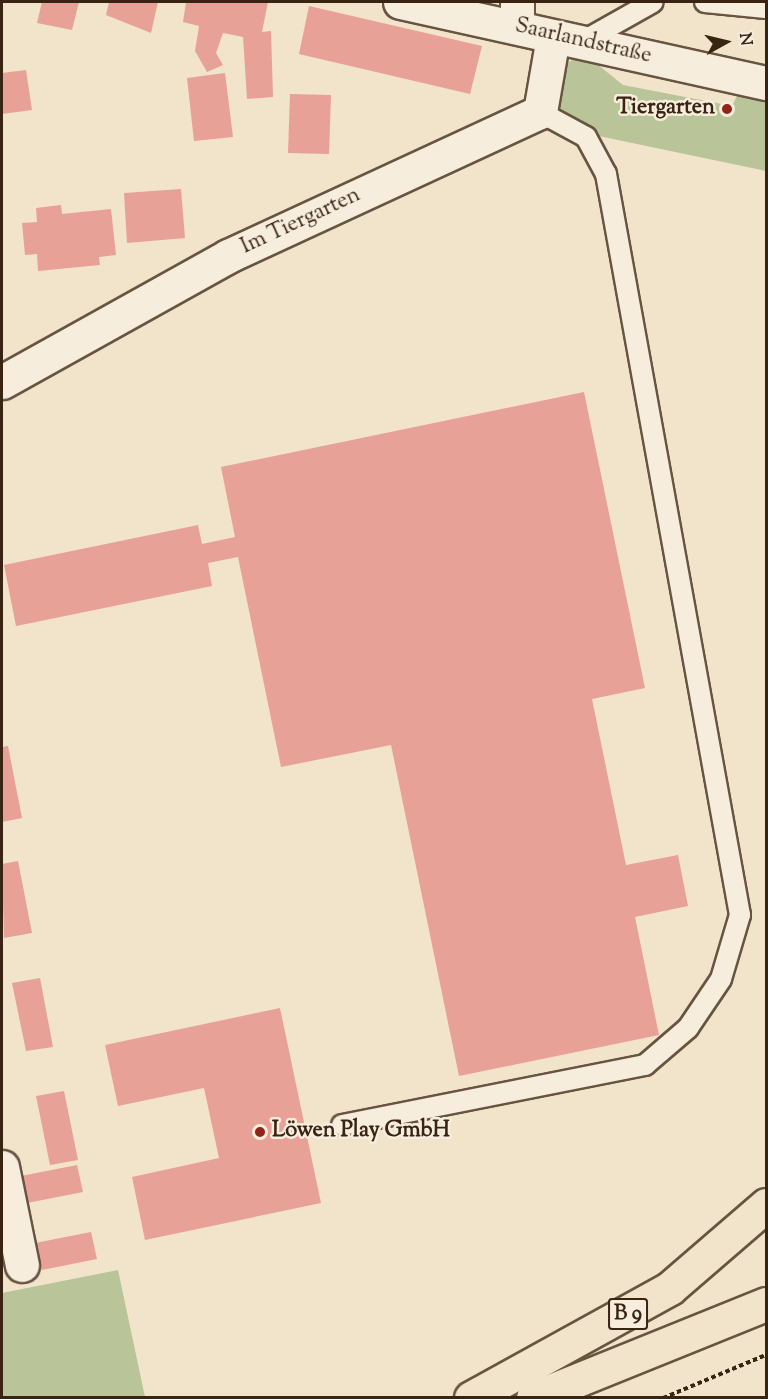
<!DOCTYPE html>
<html>
<head>
<meta charset="utf-8">
<style>
  body { margin:0 }
  #map { position:relative; width:768px; height:1399px; overflow:hidden; background:#f2e3cb; font-family:"Sorts Mill Goudy",serif }
  div>[style] { position:absolute }
  .green>* { inset:0; background:#b9c498 }
  .building>* { inset:0; background:#e8a196 }
  .path>* { height:4px; margin-top:-2px; transform-origin:0; background:repeating-linear-gradient(90deg,#392413 0 4.5px,transparent 0 7.5px) }
  .roads { filter:drop-shadow(2px 0 #675441) drop-shadow(-2px 0 #675441) drop-shadow(0 2px #675441) drop-shadow(0 -2px #675441) }
  .lane>* { height:20px; margin:-10px; padding:0 10px; transform-origin:10px; border-radius:10px; background:#f7eddd }
  .street>* { height:33px; margin:-16.5px; padding:0 16.5px; transform-origin:16.5px; border-radius:16.5px; background:#f7eddd }
  .secondary>* { height:33px; margin:-16.5px; padding:0 16.5px; transform-origin:16.5px; border-radius:16.5px; background:#f7eddd }
  .highway>* { height:33px; margin:-16.5px; padding:0 16.5px; transform-origin:16.5px; border-radius:16.5px; background:#f2e3cb }
  .dots>* { width:16px; height:16px; translate:-50% -50%; box-sizing:border-box; border:3px solid #f7eddd; border-radius:50% }
  span { translate:-50% -50%; white-space:nowrap; text-align:center; line-height:1.15; -webkit-text-stroke:5px #f7eddd; paint-order:stroke }
  .shield-label span { padding:2px 4px; background:#f7eddd; border:2px solid; border-radius:4px; -webkit-text-stroke-width:0 }
  .shield-label { font-size:21px; color:#392413; font-weight:700 }
  .street-label { font-size:22px; color:#392413 }
  .poi-label { font-size:22px; color:#392413; font-weight:700 }
  .right { translate:-100% -50%; text-align:right }
  .left { translate:0 -50%; text-align:left }
  .frame { position:absolute; inset:0; border:3px solid #392413; pointer-events:none }
  .north { position:absolute; left:696px; top:12px; width:60px; height:60px; -webkit-text-stroke:4px #f7eddd; paint-order:stroke; rotate:82deg; font-size:16px; font-weight:700; line-height:24px; text-align:center; color:#392413 }
  .north::after { content:''; display:block; margin:auto; width:21px; height:27px; background:#392413; clip-path:polygon(50% 0,100% 100%,50% 72%,0 100%) }
</style>
</head>
<body>
<div id="map">
  <div class="green">
    <i style="clip-path:polygon(586px 55px,623px 85px,732px 106px,742px 86px,766px 92px,766px 171px,541px 124px,568px 62px)"></i>
    <i style="clip-path:polygon(118px 1270px,145px 1397px,2px 1397px,2px 1293px)"></i>
  </div>
  <div class="building">
    <i style="clip-path:polygon(42px 2px,79px 2px,72px 30px,37px 23px)"></i>
    <i style="clip-path:polygon(109px 2px,158px 2px,151px 33px,106px 15px)"></i>
    <i style="clip-path:polygon(186px 2px,268px 2px,262px 32px,271px 31px,273px 97px,247px 99px,243px 37px,223px 33px,216px 53px,223px 65px,207px 72px,195px 51px,199px 26px,183px 22px)"></i>
    <i style="clip-path:polygon(309px 6px,482px 46px,470px 94px,299px 54px)"></i>
    <i style="clip-path:polygon(26px 70px,32px 110px,2px 114px,2px 73px)"></i>
    <i style="clip-path:polygon(225px 73px,233px 137px,194px 141px,187px 78px)"></i>
    <i style="clip-path:polygon(290px 94px,331px 95px,329px 154px,288px 153px)"></i>
    <i style="clip-path:polygon(181px 189px,185px 238px,127px 243px,124px 193px)"></i>
    <i style="clip-path:polygon(61px 205px,62px 214px,111px 209px,116px 255px,99px 257px,100px 265px,38px 271px,37px 254px,25px 255px,22px 223px,37px 222px,36px 208px)"></i>
    <i style="clip-path:polygon(584px 392px,645px 688px,592px 699px,626px 865px,678px 855px,688px 906px,635px 917px,659px 1035px,459px 1076px,391px 745px,281px 767px,238px 557px,208px 563px,212px 586px,16px 626px,4px 565px,198px 525px,202px 544px,235px 537px,221px 467px)"></i>
    <i style="clip-path:polygon(8px 746px,22px 818px,2px 822px,2px 747px)"></i>
    <i style="clip-path:polygon(18px 861px,32px 933px,4px 938px,2px 864px)"></i>
    <i style="clip-path:polygon(40px 978px,53px 1047px,26px 1051px,12px 983px)"></i>
    <i style="clip-path:polygon(280px 1008px,321px 1203px,145px 1240px,132px 1177px,219px 1158px,204px 1088px,118px 1106px,105px 1045px)"></i>
    <i style="clip-path:polygon(64px 1091px,78px 1160px,50px 1165px,36px 1096px)"></i>
    <i style="clip-path:polygon(77px 1165px,83px 1192px,27px 1203px,21px 1176px)"></i>
    <i style="clip-path:polygon(91px 1232px,97px 1259px,42px 1270px,35px 1243px)"></i>
  </div>
  <div class="path">
    <i style="left:663px;top:1398px;width:112px;rotate:-22.7deg"></i>
  </div>
  <div class="roads">
    <div class="lane">
      <i style="left:705px;top:2px;width:61px;rotate:5.6deg"></i>
      <i style="left:582px;top:42px;width:81px;rotate:-29.4deg"></i>
      <i style="left:342px;top:1125px;width:309px;rotate:-11.2deg"></i>
      <i style="left:645px;top:1065px;width:57px;rotate:-40.7deg"></i>
      <i style="left:688px;top:1028px;width:59px;rotate:-56deg"></i>
      <i style="left:721px;top:979px;width:67px;rotate:-73.5deg"></i>
      <i style="left:740px;top:915px;width:753px;rotate:-100.25deg"></i>
      <i style="left:606px;top:174px;width:42px;rotate:-118.4deg"></i>
      <i style="left:586px;top:137px;width:52px;rotate:-151.5deg"></i>
    </div>
    <div class="street">
      <i style="left:517px;top:27px;width:25px;rotate:-90deg"></i>
      <i style="left:2px;top:382px;width:259px;rotate:-29.1deg"></i>
      <i style="left:228px;top:256px;width:344px;rotate:-24.8deg"></i>
      <i style="left:540px;top:112px;width:76px;rotate:-80.2deg"></i>
      <i style="left:2px;top:1167px;width:100px;rotate:78.5deg"></i>
    </div>
    <div class="secondary">
      <i style="left:400px;top:2px;width:375px;rotate:12.5deg"></i>
    </div>
    <div class="highway">
      <i style="left:471px;top:1398px;width:227px;rotate:-28.9deg"></i>
      <i style="left:670px;top:1288px;width:127px;rotate:-40.8deg"></i>
      <i style="left:533px;top:1398px;width:251px;rotate:-22deg"></i>
    </div>
  </div>
  <div class="dots">
    <i style="left:727px;top:109px;background:#8f2418"></i>
    <i style="left:260px;top:1132px;background:#8f2418"></i>
  </div>
  <div class="shield-label">
    <span style="left:628px;top:1314px">B 9</span>
  </div>
  <div class="street-label">
    <span style="left:583px;top:42px;rotate:13deg">Saarlandstraße</span>
    <span style="left:301px;top:222px;rotate:-25deg">Im Tiergarten</span>
  </div>
  <div class="poi-label">
    <span class="right" style="left:715px;top:109px">Tiergarten</span>
    <span class="left" style="left:272px;top:1132px">Löwen Play GmbH</span>
  </div>
  <div class="frame"></div>
  <div class="north">N</div>
</div>
</body>
</html>
